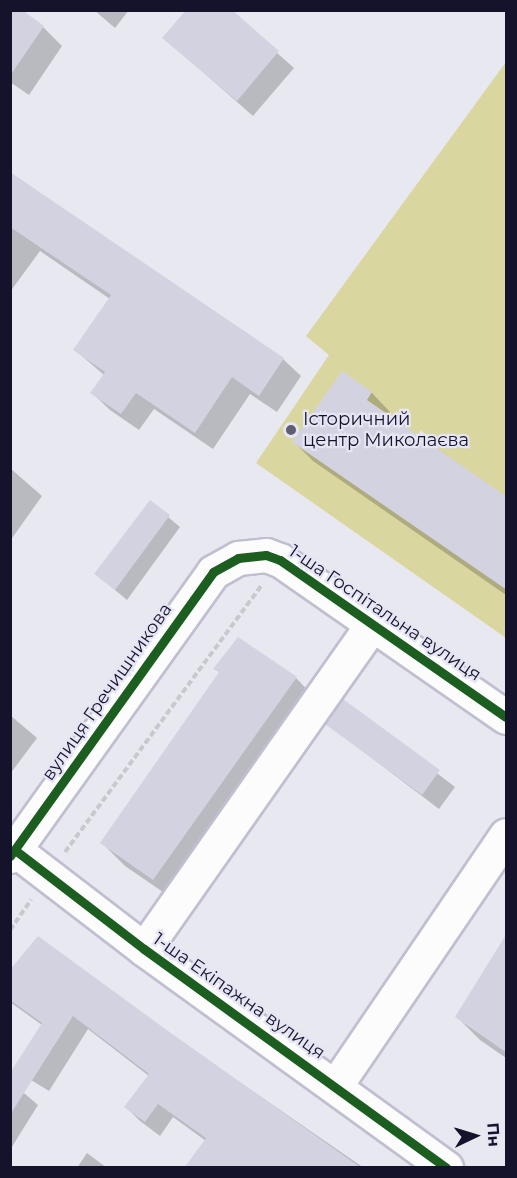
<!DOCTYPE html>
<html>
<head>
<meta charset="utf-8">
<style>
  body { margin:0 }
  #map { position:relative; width:517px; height:1178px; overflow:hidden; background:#e8e8f0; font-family:Montserrat,sans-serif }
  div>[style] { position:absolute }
  .green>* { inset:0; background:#dad69f }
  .shadow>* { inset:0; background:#0003 }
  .building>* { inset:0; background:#d2d2e0 }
  .path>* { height:4px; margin-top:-2px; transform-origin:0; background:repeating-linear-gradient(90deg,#c9c8cf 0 6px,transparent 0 9px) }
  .roads { filter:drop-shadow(2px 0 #c0bfd0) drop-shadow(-2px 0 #c0bfd0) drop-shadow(0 2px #c0bfd0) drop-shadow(0 -2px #c0bfd0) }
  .minor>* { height:33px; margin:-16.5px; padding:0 16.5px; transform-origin:16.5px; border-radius:16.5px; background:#fcfcfd }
  .cycleway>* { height:9px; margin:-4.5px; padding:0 4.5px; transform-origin:4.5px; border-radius:4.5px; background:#1b5e20 }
  .dots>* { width:16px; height:16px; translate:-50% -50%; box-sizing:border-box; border:3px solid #e5e5f4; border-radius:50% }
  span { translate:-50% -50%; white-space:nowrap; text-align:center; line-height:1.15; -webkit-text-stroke:4.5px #e5e5f4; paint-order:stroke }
  .poi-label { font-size:18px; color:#15122c }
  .left { translate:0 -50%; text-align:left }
  .street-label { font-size:18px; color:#15122c }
  .frame { position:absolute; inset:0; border:12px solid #15122c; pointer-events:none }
  .north { position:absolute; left:445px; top:1106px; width:60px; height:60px; -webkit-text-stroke:4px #e5e5f4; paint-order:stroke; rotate:86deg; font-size:16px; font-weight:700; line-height:24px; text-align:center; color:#15122c }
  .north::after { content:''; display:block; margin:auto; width:21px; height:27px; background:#15122c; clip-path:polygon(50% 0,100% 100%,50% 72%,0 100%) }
</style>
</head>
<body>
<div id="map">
  <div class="green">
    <i style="clip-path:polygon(506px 62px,506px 638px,256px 463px,329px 355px,306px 336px)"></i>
  </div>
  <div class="shadow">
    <i style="clip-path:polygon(10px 10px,19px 10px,43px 27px,62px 46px,29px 95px,10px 82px)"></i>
    <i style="clip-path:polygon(94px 10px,129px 10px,115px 28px)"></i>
    <i style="clip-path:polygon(229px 10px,294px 68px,253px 116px,164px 38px)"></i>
    <i style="clip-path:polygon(10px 174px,283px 359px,301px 376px,277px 412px,250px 394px,213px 449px,154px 409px,139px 430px,110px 410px,92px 393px,104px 375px,75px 350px,110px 299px,40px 251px,10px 292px)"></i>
    <i style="clip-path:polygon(342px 373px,372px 393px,390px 412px,388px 416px,506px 499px,506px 595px,313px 461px,294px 442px)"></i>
    <i style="clip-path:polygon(10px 468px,42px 496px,10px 541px)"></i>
    <i style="clip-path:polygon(150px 502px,180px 527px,127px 600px,96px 574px)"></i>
    <i style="clip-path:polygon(215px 668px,296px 678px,318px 701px,176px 901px,125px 866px,102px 843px,220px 673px)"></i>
    <i style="clip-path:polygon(343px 701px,455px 787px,439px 809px,327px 724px)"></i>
    <i style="clip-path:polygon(10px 715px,37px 738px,10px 774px)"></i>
    <i style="clip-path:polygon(506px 940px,506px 1058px,480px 1040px,457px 1017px)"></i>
    <i style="clip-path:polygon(10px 973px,167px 1032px,364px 1168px,187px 1168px,206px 1141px,173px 1117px,160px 1136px,140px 1121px,126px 1107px,149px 1076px,88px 1029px,49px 1091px,31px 1080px,42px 1025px,10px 1002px)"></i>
    <i style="clip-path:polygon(11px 1082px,38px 1105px,10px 1150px)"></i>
    <i style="clip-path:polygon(87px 1153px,107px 1168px,77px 1168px)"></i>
  </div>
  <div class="building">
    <i style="clip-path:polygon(10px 10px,22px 10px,44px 26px,10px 76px)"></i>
    <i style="clip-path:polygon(186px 10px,232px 10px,279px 51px,237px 101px,162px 38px)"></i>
    <i style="clip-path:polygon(10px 172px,284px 358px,259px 396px,232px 377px,195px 433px,136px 393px,121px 414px,90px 393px,105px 372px,73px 350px,111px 295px,10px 227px)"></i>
    <i style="clip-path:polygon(342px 371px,372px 392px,367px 400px,507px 497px,507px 590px,292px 442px)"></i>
    <i style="clip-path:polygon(150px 500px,170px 515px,115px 590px,94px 574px)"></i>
    <i style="clip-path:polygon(238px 637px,297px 677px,153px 880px,100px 843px,219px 672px,213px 669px)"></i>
    <i style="clip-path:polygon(343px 699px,440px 770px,422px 795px,325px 724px)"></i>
    <i style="clip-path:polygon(507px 933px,507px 1053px,455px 1017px)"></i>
    <i style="clip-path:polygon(38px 936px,168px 1031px,360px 1167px,185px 1167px,206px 1138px,158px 1104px,145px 1122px,124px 1107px,149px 1074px,73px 1016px,10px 1115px,10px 1073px,42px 1023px,10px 1000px,10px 970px)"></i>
  </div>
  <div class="path">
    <i style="left:65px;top:852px;width:332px;rotate:-53.6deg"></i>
    <i style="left:10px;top:930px;width:37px;rotate:-55deg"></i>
  </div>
  <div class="roads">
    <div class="minor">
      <i style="left:15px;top:850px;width:163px;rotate:37.5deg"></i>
      <i style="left:144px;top:949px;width:373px;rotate:35.9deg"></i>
      <i style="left:10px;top:856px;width:349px;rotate:-54.4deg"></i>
      <i style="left:213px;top:572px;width:29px;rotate:-29deg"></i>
      <i style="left:238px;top:558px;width:28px;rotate:-6deg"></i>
      <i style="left:266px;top:555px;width:15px;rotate:20deg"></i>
      <i style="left:280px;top:560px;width:275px;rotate:34.8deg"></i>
      <i style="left:144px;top:949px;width:398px;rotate:-54.9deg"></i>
      <i style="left:336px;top:1085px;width:302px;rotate:-55.8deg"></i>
    </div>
  </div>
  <div class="cycleway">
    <i style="left:15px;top:850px;width:163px;rotate:37.5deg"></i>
    <i style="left:144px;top:949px;width:373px;rotate:35.9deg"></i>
    <i style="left:10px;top:856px;width:349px;rotate:-54.4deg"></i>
    <i style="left:213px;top:572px;width:29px;rotate:-29deg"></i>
    <i style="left:238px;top:558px;width:28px;rotate:-6deg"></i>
    <i style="left:266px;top:555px;width:15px;rotate:20deg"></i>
    <i style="left:280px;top:560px;width:275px;rotate:34.8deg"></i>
  </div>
  <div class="dots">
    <i style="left:291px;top:430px;background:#5f5d71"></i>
  </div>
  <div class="poi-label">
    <span class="left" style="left:303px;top:430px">Історичний<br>центр Миколаєва</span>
  </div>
  <div class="street-label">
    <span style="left:385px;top:613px;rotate:34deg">1-ша Госпітальна вулиця</span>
    <span style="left:107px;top:692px;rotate:-55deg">вулиця Гречишникова</span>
    <span style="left:239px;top:996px;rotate:35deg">1-ша Екіпажна вулиця</span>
  </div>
  <div class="frame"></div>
  <div class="north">Пн</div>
</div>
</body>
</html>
